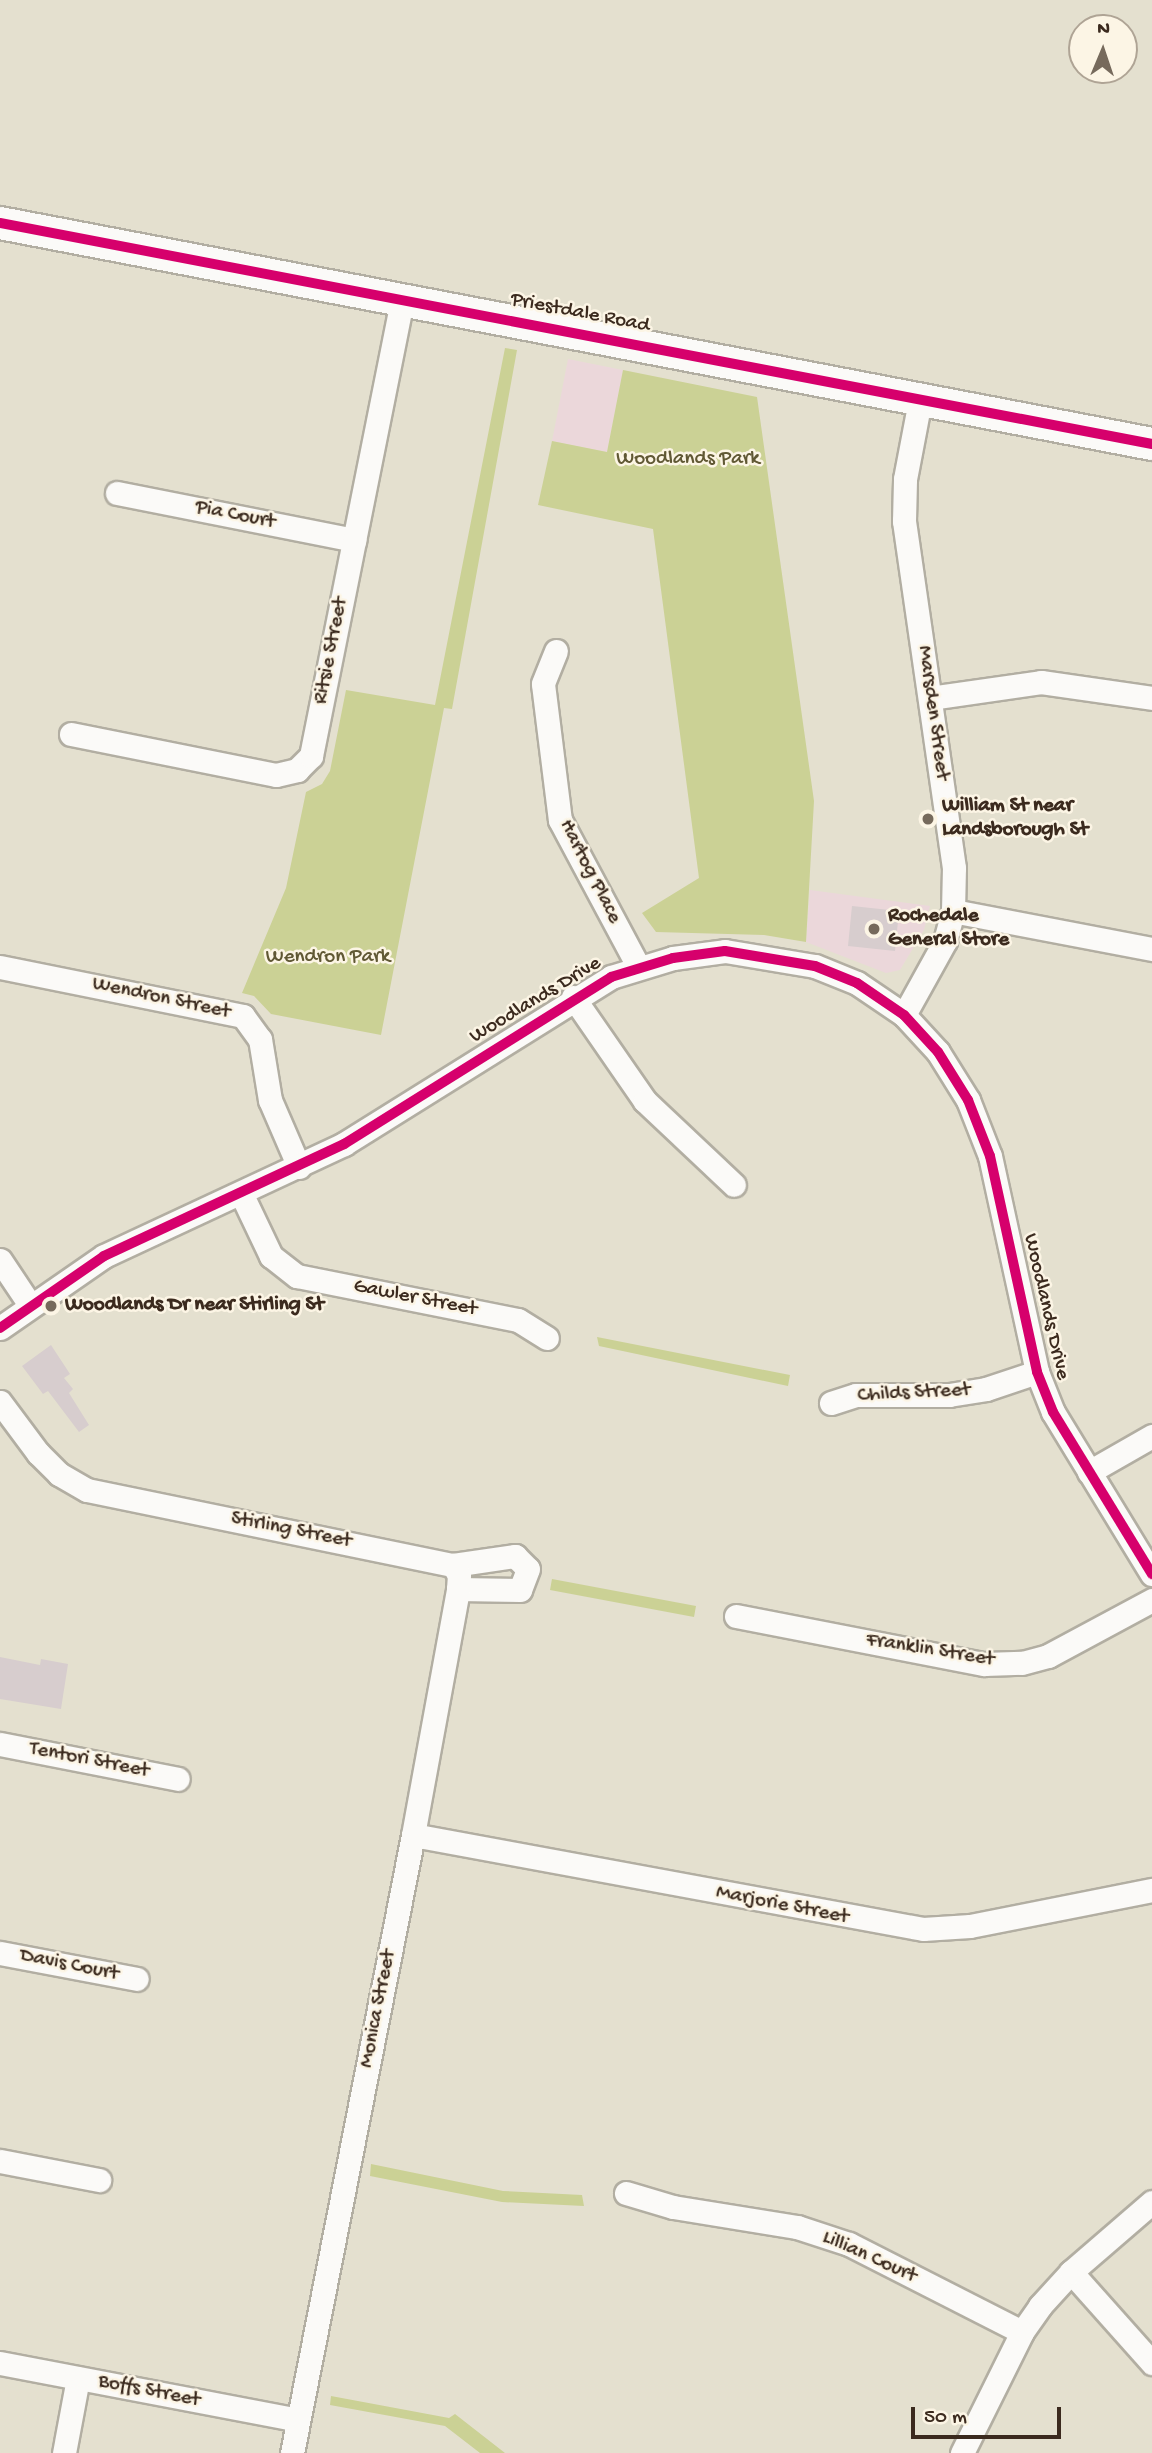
<!DOCTYPE html>
<html>
<head>
<meta charset="utf-8">
<style>
  body { margin:0 }
  #map { position:relative; width:1152px; height:2453px; overflow:hidden; background:#e4e0cf; font-family:"Gochi Hand",sans-serif }
  div>[style] { position:absolute }
  .built>* { inset:0; background:#ebd7da }
  .green>* { inset:0; background:#cbd195 }
  .building>* { inset:0; background:#d7cdce }
  .roads { filter:drop-shadow(2px 0 #b2aea2) drop-shadow(-2px 0 #b2aea2) drop-shadow(0 2px #b2aea2) drop-shadow(0 -2px #b2aea2) }
  .street>* { height:23px; margin:-11.5px; padding:0 11.5px; transform-origin:11.5px; border-radius:11.5px; background:#fbfaf8 }
  .secondary>* { height:32px; margin:-16px; padding:0 16px; transform-origin:16px; border-radius:16px; background:#fbfaf8 }
  .cycleway>* { height:10px; margin:-5px; padding:0 5px; transform-origin:5px; border-radius:5px; background:#d6006c }
  .dots>* { width:19px; height:19px; translate:-50% -50%; box-sizing:border-box; border:4px solid #fcf5e5; border-radius:50% }
  span { translate:-50% -50%; white-space:nowrap; text-align:center; line-height:1.15; -webkit-text-stroke:5px #fcf5e5; paint-order:stroke }
  .street-label { font-size:21px; color:#3b2a1e }
  .park-label { font-size:21px; color:#605834 }
  .poi-label { font-size:21px; color:#3b2a1e; font-weight:700 }
  .left { translate:0 -50%; text-align:left }
  .north { position:absolute; left:1068px; top:14px; width:70px; height:70px; box-sizing:border-box; background:#fcf5e5; border:2px solid #afa495; border-radius:50%; rotate:2deg; font-size:19px; font-weight:700; line-height:28px; text-align:center; color:#3b2a1e }
  .north::after { content:''; display:block; margin:auto; width:24px; height:32px; background:#766a5c; clip-path:polygon(50% 0,100% 100%,50% 72%,0 100%) }
  .scale { position:absolute; left:911px; top:2407px; width:150px; height:32px; box-sizing:border-box; border:4px solid #3b2a1e; border-top:0; padding-left:9px; font-size:21px; line-height:24px; white-space:nowrap; color:#3b2a1e; -webkit-text-stroke:5px #fcf5e5; paint-order:stroke }
</style>
</head>
<body>
<div id="map">
  <div class="built">
    <i style="clip-path:polygon(568px 359px,623px 370px,607px 452px,552px 441px)"></i>
    <i style="clip-path:polygon(810px 890px,930px 906px,924px 930px,900px 970px,886px 973px,806px 942px)"></i>
  </div>
  <div class="green">
    <i style="clip-path:polygon(505px 348px,517px 350px,452px 709px,444px 708px,381px 1035px,271px 1014px,254px 996px,242px 993px,286px 888px,306px 792px,322px 784px,330px 771px,346px 690px,435px 705px)"></i>
    <i style="clip-path:polygon(623px 370px,757px 397px,814px 801px,806px 942px,764px 935px,656px 932px,642px 913px,699px 878px,653px 529px,538px 505px,552px 441px,607px 452px)"></i>
    <i style="clip-path:polygon(597px 1337px,790px 1375px,788px 1386px,599px 1346px)"></i>
    <i style="clip-path:polygon(552px 1579px,696px 1606px,694px 1617px,550px 1590px)"></i>
    <i style="clip-path:polygon(371px 2164px,503px 2191px,582px 2195px,584px 2206px,502px 2202px,370px 2176px)"></i>
    <i style="clip-path:polygon(331px 2396px,449px 2418px,455px 2414px,505px 2453px,480px 2453px,445px 2426px,330px 2405px)"></i>
  </div>
  <div class="building">
    <i style="clip-path:polygon(852px 906px,899px 911px,895px 951px,848px 946px)"></i>
    <i style="clip-path:polygon(51px 1345px,70px 1374px,64px 1378px,73px 1389px,69px 1393px,89px 1425px,79px 1432px,48px 1391px,43px 1394px,22px 1366px)"></i>
    <i style="clip-path:polygon(0 1657px,40px 1665px,41px 1659px,68px 1664px,61px 1709px,0 1699px)"></i>
  </div>
  <div class="roads">
    <div class="street">
      <i style="left:117px;top:493px;width:242px;rotate:11.2deg"></i>
      <i style="left:556px;top:651px;width:35px;rotate:112deg"></i>
      <i style="left:543px;top:684px;width:137px;rotate:82.9deg"></i>
      <i style="left:560px;top:820px;width:166px;rotate:61.9deg"></i>
      <i style="left:930px;top:698px;width:112px;rotate:-8.2deg"></i>
      <i style="left:1041px;top:682px;width:112px;rotate:8.2deg"></i>
      <i style="left:71px;top:734px;width:209px;rotate:11.3deg"></i>
      <i style="left:276px;top:775px;width:22px;rotate:-13deg"></i>
      <i style="left:297px;top:770px;width:20px;rotate:-45deg"></i>
      <i style="left:311px;top:756px;width:466px;rotate:-78.7deg"></i>
      <i style="left:953px;top:911px;width:203px;rotate:10.8deg"></i>
      <i style="left:0;top:967px;width:248px;rotate:11.4deg"></i>
      <i style="left:243px;top:1016px;width:29px;rotate:54deg"></i>
      <i style="left:260px;top:1039px;width:62px;rotate:80.7deg"></i>
      <i style="left:270px;top:1100px;width:73px;rotate:66.6deg"></i>
      <i style="left:573px;top:997px;width:126px;rotate:55.3deg"></i>
      <i style="left:645px;top:1101px;width:122px;rotate:43.3deg"></i>
      <i style="left:904px;top:1015px;width:85px;rotate:-61deg"></i>
      <i style="left:945px;top:941px;width:31px;rotate:-75deg"></i>
      <i style="left:953px;top:911px;width:43px;rotate:-88.7deg"></i>
      <i style="left:954px;top:868px;width:351px;rotate:-98.2deg"></i>
      <i style="left:904px;top:521px;width:42px;rotate:-88.6deg"></i>
      <i style="left:905px;top:479px;width:80px;rotate:-79.2deg"></i>
      <i style="left:241px;top:1193px;width:70px;rotate:64.5deg"></i>
      <i style="left:271px;top:1256px;width:33px;rotate:38deg"></i>
      <i style="left:297px;top:1276px;width:225px;rotate:11.3deg"></i>
      <i style="left:518px;top:1320px;width:34px;rotate:32deg"></i>
      <i style="left:0;top:1260px;width:54px;rotate:56.3deg"></i>
      <i style="left:0;top:1328px;width:126px;rotate:-34.7deg"></i>
      <i style="left:104px;top:1256px;width:265px;rotate:-25deg"></i>
      <i style="left:344px;top:1144px;width:315px;rotate:-32deg"></i>
      <i style="left:611px;top:977px;width:65px;rotate:-17deg"></i>
      <i style="left:673px;top:958px;width:52px;rotate:-7.7deg"></i>
      <i style="left:725px;top:951px;width:91px;rotate:9.5deg"></i>
      <i style="left:815px;top:966px;width:45px;rotate:22deg"></i>
      <i style="left:857px;top:983px;width:57px;rotate:34.2deg"></i>
      <i style="left:904px;top:1015px;width:50px;rotate:47.4deg"></i>
      <i style="left:938px;top:1052px;width:57px;rotate:58deg"></i>
      <i style="left:968px;top:1100px;width:60px;rotate:68.6deg"></i>
      <i style="left:990px;top:1156px;width:221px;rotate:77.7deg"></i>
      <i style="left:1037px;top:1372px;width:43px;rotate:68.2deg"></i>
      <i style="left:1053px;top:1412px;width:190px;rotate:58.6deg"></i>
      <i style="left:0;top:1402px;width:64px;rotate:53.3deg"></i>
      <i style="left:38px;top:1453px;width:30px;rotate:45deg"></i>
      <i style="left:59px;top:1474px;width:32px;rotate:30deg"></i>
      <i style="left:87px;top:1490px;width:374px;rotate:11.6deg"></i>
      <i style="left:453px;top:1565px;width:63px;rotate:-8.3deg"></i>
      <i style="left:515px;top:1556px;width:18px;rotate:45deg"></i>
      <i style="left:528px;top:1569px;width:22px;rotate:111deg"></i>
      <i style="left:520px;top:1590px;width:62px;rotate:-179.1deg"></i>
      <i style="left:831px;top:1403px;width:26px;rotate:-18deg"></i>
      <i style="left:856px;top:1395px;width:93px"></i>
      <i style="left:949px;top:1395px;width:37px;rotate:-9deg"></i>
      <i style="left:986px;top:1389px;width:54px;rotate:-18.4deg"></i>
      <i style="left:1089px;top:1472px;width:73px;rotate:-29.7deg"></i>
      <i style="left:736px;top:1616px;width:253px;rotate:11deg"></i>
      <i style="left:984px;top:1664px;width:38px;rotate:-2deg"></i>
      <i style="left:1022px;top:1663px;width:27px;rotate:-15deg"></i>
      <i style="left:1048px;top:1656px;width:118px;rotate:-28.3deg"></i>
      <i style="left:0;top:1744px;width:181px;rotate:11.1deg"></i>
      <i style="left:413px;top:1835px;width:519px;rotate:10.44deg"></i>
      <i style="left:923px;top:1929px;width:47px;rotate:-3.7deg"></i>
      <i style="left:970px;top:1926px;width:186px;rotate:-11.2deg"></i>
      <i style="left:0;top:1953px;width:139px;rotate:10.7deg"></i>
      <i style="left:0;top:2161px;width:101px;rotate:10.9deg"></i>
      <i style="left:626px;top:2193px;width:49px;rotate:16.6deg"></i>
      <i style="left:673px;top:2207px;width:126px;rotate:9.2deg"></i>
      <i style="left:797px;top:2227px;width:55px;rotate:18.1deg"></i>
      <i style="left:849px;top:2244px;width:194px;rotate:27deg"></i>
      <i style="left:1071px;top:2272px;width:122px;rotate:48.3deg"></i>
      <i style="left:0;top:2363px;width:303px;rotate:10.8deg"></i>
      <i style="left:64px;top:2453px;width:76px;rotate:-79.4deg"></i>
      <i style="left:292px;top:2453px;width:630px;rotate:-78.92deg"></i>
      <i style="left:413px;top:1835px;width:250px;rotate:-79.6deg"></i>
      <i style="left:458px;top:1589px;width:14px;rotate:-86deg"></i>
      <i style="left:459px;top:1575px;width:12px;rotate:-121deg"></i>
      <i style="left:962px;top:2453px;width:135px;rotate:-63.6deg"></i>
      <i style="left:1022px;top:2332px;width:32px;rotate:-55deg"></i>
      <i style="left:1040px;top:2306px;width:46px;rotate:-47.6deg"></i>
      <i style="left:1071px;top:2272px;width:107px;rotate:-40.8deg"></i>
    </div>
    <div class="secondary">
      <i style="left:0;top:223px;width:1173px;rotate:10.86deg"></i>
    </div>
  </div>
  <div class="cycleway">
    <i style="left:0;top:223px;width:1173px;rotate:10.86deg"></i>
    <i style="left:0;top:1328px;width:126px;rotate:-34.7deg"></i>
    <i style="left:104px;top:1256px;width:265px;rotate:-25deg"></i>
    <i style="left:344px;top:1144px;width:315px;rotate:-32deg"></i>
    <i style="left:611px;top:977px;width:65px;rotate:-17deg"></i>
    <i style="left:673px;top:958px;width:52px;rotate:-7.7deg"></i>
    <i style="left:725px;top:951px;width:91px;rotate:9.5deg"></i>
    <i style="left:815px;top:966px;width:45px;rotate:22deg"></i>
    <i style="left:857px;top:983px;width:57px;rotate:34.2deg"></i>
    <i style="left:904px;top:1015px;width:50px;rotate:47.4deg"></i>
    <i style="left:938px;top:1052px;width:57px;rotate:58deg"></i>
    <i style="left:968px;top:1100px;width:60px;rotate:68.6deg"></i>
    <i style="left:990px;top:1156px;width:221px;rotate:77.7deg"></i>
    <i style="left:1037px;top:1372px;width:43px;rotate:68.2deg"></i>
    <i style="left:1053px;top:1412px;width:190px;rotate:58.6deg"></i>
  </div>
  <div class="dots">
    <i style="left:928px;top:819px;background:#766a5c"></i>
    <i style="left:874px;top:929px;background:#766a5c"></i>
    <i style="left:51px;top:1306px;background:#766a5c"></i>
  </div>
  <div class="street-label">
    <span style="left:580px;top:314px;rotate:11deg">Priestdale Road</span>
    <span style="left:235px;top:516px;rotate:11deg">Pia Court</span>
    <span style="left:332px;top:651px;rotate:-79deg">Ritsie Street</span>
    <span style="left:932px;top:713px;rotate:82deg">Marsden Street</span>
    <span style="left:589px;top:872px;rotate:63deg">Hartog Place</span>
    <span style="left:161px;top:999px;rotate:12deg">Wendron Street</span>
    <span style="left:536px;top:1001px;rotate:-31deg">Woodlands Drive</span>
    <span style="left:415px;top:1299px;rotate:11deg">Gawler Street</span>
    <span style="left:1045px;top:1307px;rotate:77deg">Woodlands Drive</span>
    <span style="left:914px;top:1394px;rotate:-3deg">Childs Street</span>
    <span style="left:291px;top:1531px;rotate:11deg">Stirling Street</span>
    <span style="left:930px;top:1651px;rotate:9deg">Franklin Street</span>
    <span style="left:89px;top:1761px;rotate:11deg">Tentori Street</span>
    <span style="left:782px;top:1906px;rotate:11deg">Marjorie Street</span>
    <span style="left:69px;top:1966px;rotate:11deg">Davis Court</span>
    <span style="left:379px;top:2009px;rotate:-79deg">Monica Street</span>
    <span style="left:869px;top:2258px;rotate:24deg">Lillian Court</span>
    <span style="left:149px;top:2392px;rotate:11deg">Boffs Street</span>
  </div>
  <div class="park-label">
    <span style="left:688px;top:460px">Woodlands Park</span>
    <span style="left:328px;top:958px">Wendron Park</span>
  </div>
  <div class="poi-label">
    <span class="left" style="left:942px;top:819px">William St near<br>Landsborough St</span>
    <span class="left" style="left:888px;top:929px">Rochedale<br>General Store</span>
    <span class="left" style="left:65px;top:1306px">Woodlands Dr near Stirling St</span>
  </div>
  <div class="north">N</div>
  <div class="scale">50 m</div>
</div>
</body>
</html>
